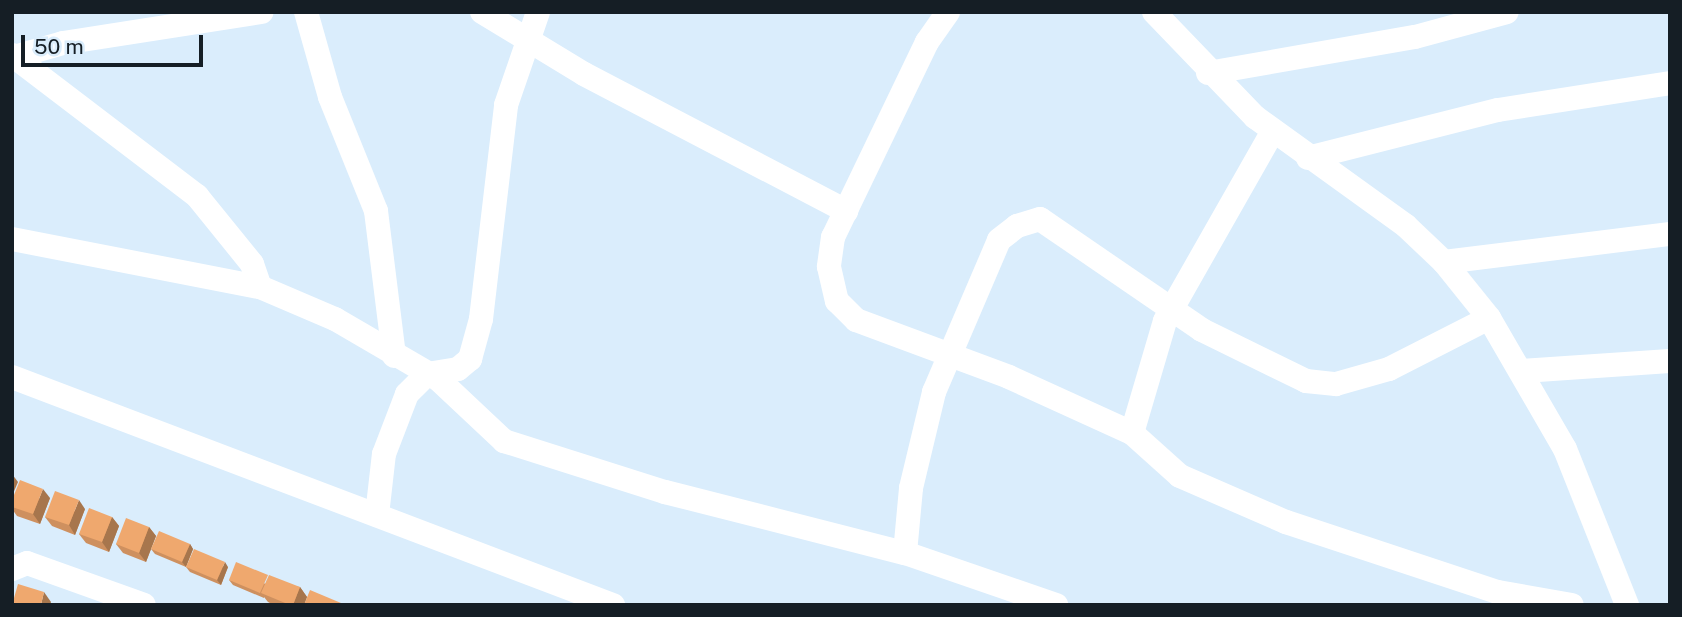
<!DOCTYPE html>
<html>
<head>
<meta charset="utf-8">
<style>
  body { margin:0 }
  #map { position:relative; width:1682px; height:617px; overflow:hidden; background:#daedfc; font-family:"Public Sans",sans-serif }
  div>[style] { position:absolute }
  .minor>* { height:24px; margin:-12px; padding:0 12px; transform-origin:12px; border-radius:12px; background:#fff }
  .wall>* { inset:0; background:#ce905f }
  .shaded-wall>* { inset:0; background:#a7764d }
  .building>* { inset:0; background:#efa86e }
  span { translate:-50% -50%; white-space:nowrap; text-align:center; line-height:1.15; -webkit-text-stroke:7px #daedfc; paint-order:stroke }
  .frame { position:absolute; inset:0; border:14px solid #151e25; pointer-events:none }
  .scale { position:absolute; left:21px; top:35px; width:182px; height:32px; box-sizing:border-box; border:4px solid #151e25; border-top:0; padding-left:9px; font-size:21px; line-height:24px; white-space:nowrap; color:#151e25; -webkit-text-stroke:5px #daedfc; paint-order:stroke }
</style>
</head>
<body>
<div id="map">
  <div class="minor">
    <i style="left:306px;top:12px;width:88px;rotate:74.2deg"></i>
    <i style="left:330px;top:97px;width:123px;rotate:68deg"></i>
    <i style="left:376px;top:211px;width:146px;rotate:82.9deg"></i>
    <i style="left:482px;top:12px;width:119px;rotate:31.3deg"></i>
    <i style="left:584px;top:74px;width:296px;rotate:27.6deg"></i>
    <i style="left:948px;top:12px;width:37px;rotate:125deg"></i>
    <i style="left:927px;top:42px;width:216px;rotate:115.7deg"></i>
    <i style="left:833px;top:237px;width:30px;rotate:98deg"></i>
    <i style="left:829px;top:267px;width:35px;rotate:77deg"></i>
    <i style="left:837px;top:301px;width:27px;rotate:45deg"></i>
    <i style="left:856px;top:320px;width:163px;rotate:20.4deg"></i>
    <i style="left:1009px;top:377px;width:135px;rotate:24.5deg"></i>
    <i style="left:1132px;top:433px;width:64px;rotate:41.9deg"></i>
    <i style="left:1180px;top:476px;width:116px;rotate:23.5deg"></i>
    <i style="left:1286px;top:522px;width:223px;rotate:18.3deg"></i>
    <i style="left:1498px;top:592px;width:75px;rotate:10deg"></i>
    <i style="left:1154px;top:12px;width:146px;rotate:46.1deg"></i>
    <i style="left:1255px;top:117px;width:186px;rotate:35.8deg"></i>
    <i style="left:1406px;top:226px;width:52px;rotate:43.5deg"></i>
    <i style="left:1444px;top:262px;width:72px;rotate:51.2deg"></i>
    <i style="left:1489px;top:318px;width:151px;rotate:59.9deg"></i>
    <i style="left:1565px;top:449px;width:168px;rotate:68.3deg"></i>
    <i style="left:12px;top:55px;width:233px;rotate:37.3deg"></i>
    <i style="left:197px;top:196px;width:87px;rotate:51deg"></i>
    <i style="left:252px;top:264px;width:24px;rotate:71deg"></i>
    <i style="left:14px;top:57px;width:51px;rotate:-15.9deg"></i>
    <i style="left:63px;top:43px;width:201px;rotate:-8.9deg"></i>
    <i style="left:1208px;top:73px;width:210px;rotate:-9.9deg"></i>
    <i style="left:1415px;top:37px;width:95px;rotate:-15.2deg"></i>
    <i style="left:1308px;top:158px;width:196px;rotate:-14.2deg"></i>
    <i style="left:1498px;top:110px;width:174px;rotate:-8.9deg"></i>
    <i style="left:12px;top:239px;width:253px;rotate:11deg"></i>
    <i style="left:260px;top:287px;width:82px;rotate:23.1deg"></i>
    <i style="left:335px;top:319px;width:119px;rotate:30.2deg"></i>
    <i style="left:438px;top:379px;width:91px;rotate:43.2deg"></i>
    <i style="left:504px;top:441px;width:169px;rotate:17.6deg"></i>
    <i style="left:665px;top:492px;width:248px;rotate:14.3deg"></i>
    <i style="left:905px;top:553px;width:160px;rotate:19deg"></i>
    <i style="left:1444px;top:262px;width:228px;rotate:-7.1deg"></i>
    <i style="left:1522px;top:371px;width:148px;rotate:-3.9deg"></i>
    <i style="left:12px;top:377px;width:643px;rotate:20.78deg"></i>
    <i style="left:1132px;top:433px;width:117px;rotate:-73.6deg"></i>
    <i style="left:1165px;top:321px;width:219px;rotate:-60.4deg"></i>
    <i style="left:377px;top:515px;width:61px;rotate:-83.5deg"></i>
    <i style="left:384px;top:454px;width:64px;rotate:-69deg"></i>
    <i style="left:407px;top:394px;width:28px;rotate:-45deg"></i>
    <i style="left:427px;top:374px;width:31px;rotate:-9deg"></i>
    <i style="left:458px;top:369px;width:16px;rotate:-40deg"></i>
    <i style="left:470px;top:359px;width:41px;rotate:-74.6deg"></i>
    <i style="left:481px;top:319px;width:215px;rotate:-83.3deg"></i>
    <i style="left:506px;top:105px;width:98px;rotate:-71deg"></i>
    <i style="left:905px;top:553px;width:65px;rotate:-84.7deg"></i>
    <i style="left:911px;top:488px;width:99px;rotate:-76.5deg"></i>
    <i style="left:934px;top:392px;width:165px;rotate:-66.8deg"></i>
    <i style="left:999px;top:240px;width:23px;rotate:-38deg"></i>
    <i style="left:1017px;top:226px;width:24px;rotate:-17deg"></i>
    <i style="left:1040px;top:219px;width:196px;rotate:34.4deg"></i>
    <i style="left:1202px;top:330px;width:116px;rotate:26.1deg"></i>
    <i style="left:1306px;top:381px;width:30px;rotate:6deg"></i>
    <i style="left:1336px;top:384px;width:55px;rotate:-15.8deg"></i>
    <i style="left:1389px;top:369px;width:112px;rotate:-27deg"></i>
    <i style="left:12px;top:569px;width:16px;rotate:-22deg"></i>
    <i style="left:27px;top:563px;width:124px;rotate:19.7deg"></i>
  </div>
  <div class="wall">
    <i style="clip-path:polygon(50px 498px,40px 524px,17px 516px,12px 509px,12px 500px)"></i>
    <i style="clip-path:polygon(85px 509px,75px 535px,52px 526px,45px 517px)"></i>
    <i style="clip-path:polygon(112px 517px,119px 526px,109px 552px,86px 543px,79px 534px)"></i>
    <i style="clip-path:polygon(149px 527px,156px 536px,146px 562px,123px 553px,116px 544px)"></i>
    <i style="clip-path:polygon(190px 544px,193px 549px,186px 567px,155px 554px,151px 549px)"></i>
    <i style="clip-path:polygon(186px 567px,228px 567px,221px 585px,190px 572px)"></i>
    <i style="clip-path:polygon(229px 580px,300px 587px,307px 597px,304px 605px,274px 605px,268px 602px,264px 597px,264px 598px,233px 585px)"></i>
  </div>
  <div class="shaded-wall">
    <i style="clip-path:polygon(12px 474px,18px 482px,12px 496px)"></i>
    <i style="clip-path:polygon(43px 489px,50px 498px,40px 524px,33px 514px)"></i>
    <i style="clip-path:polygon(79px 500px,85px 509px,75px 535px,69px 525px)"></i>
    <i style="clip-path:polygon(112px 517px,119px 526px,109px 552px,102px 542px)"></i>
    <i style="clip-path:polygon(149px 527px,156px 536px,146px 562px,139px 553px)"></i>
    <i style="clip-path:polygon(190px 544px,193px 549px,186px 567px,182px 562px)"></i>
    <i style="clip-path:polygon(225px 562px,228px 567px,221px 585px,217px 580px)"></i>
    <i style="clip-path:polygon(300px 587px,307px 597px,304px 605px,293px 605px)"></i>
    <i style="clip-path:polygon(44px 592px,51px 602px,50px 605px,41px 605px)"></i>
  </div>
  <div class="building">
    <i style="clip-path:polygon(20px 480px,43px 489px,33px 514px,12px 507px,12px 500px)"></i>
    <i style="clip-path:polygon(55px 491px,79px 500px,69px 525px,45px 517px)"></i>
    <i style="clip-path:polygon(89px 508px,112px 517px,102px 542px,79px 534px)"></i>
    <i style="clip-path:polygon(126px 518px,149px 527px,139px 553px,116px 544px)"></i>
    <i style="clip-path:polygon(159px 531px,190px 544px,182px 562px,151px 549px)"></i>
    <i style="clip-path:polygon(194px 549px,225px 562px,217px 580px,186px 567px)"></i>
    <i style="clip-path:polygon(236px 562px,268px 575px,260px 593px,229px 580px)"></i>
    <i style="clip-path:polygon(269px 575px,300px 587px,293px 605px,290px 605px,261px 593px)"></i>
    <i style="clip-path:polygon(18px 584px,44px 592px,41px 605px,12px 605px)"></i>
    <i style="clip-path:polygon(310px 590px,341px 603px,340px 605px,304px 605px)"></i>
  </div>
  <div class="frame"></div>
  <div class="scale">50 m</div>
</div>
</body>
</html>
